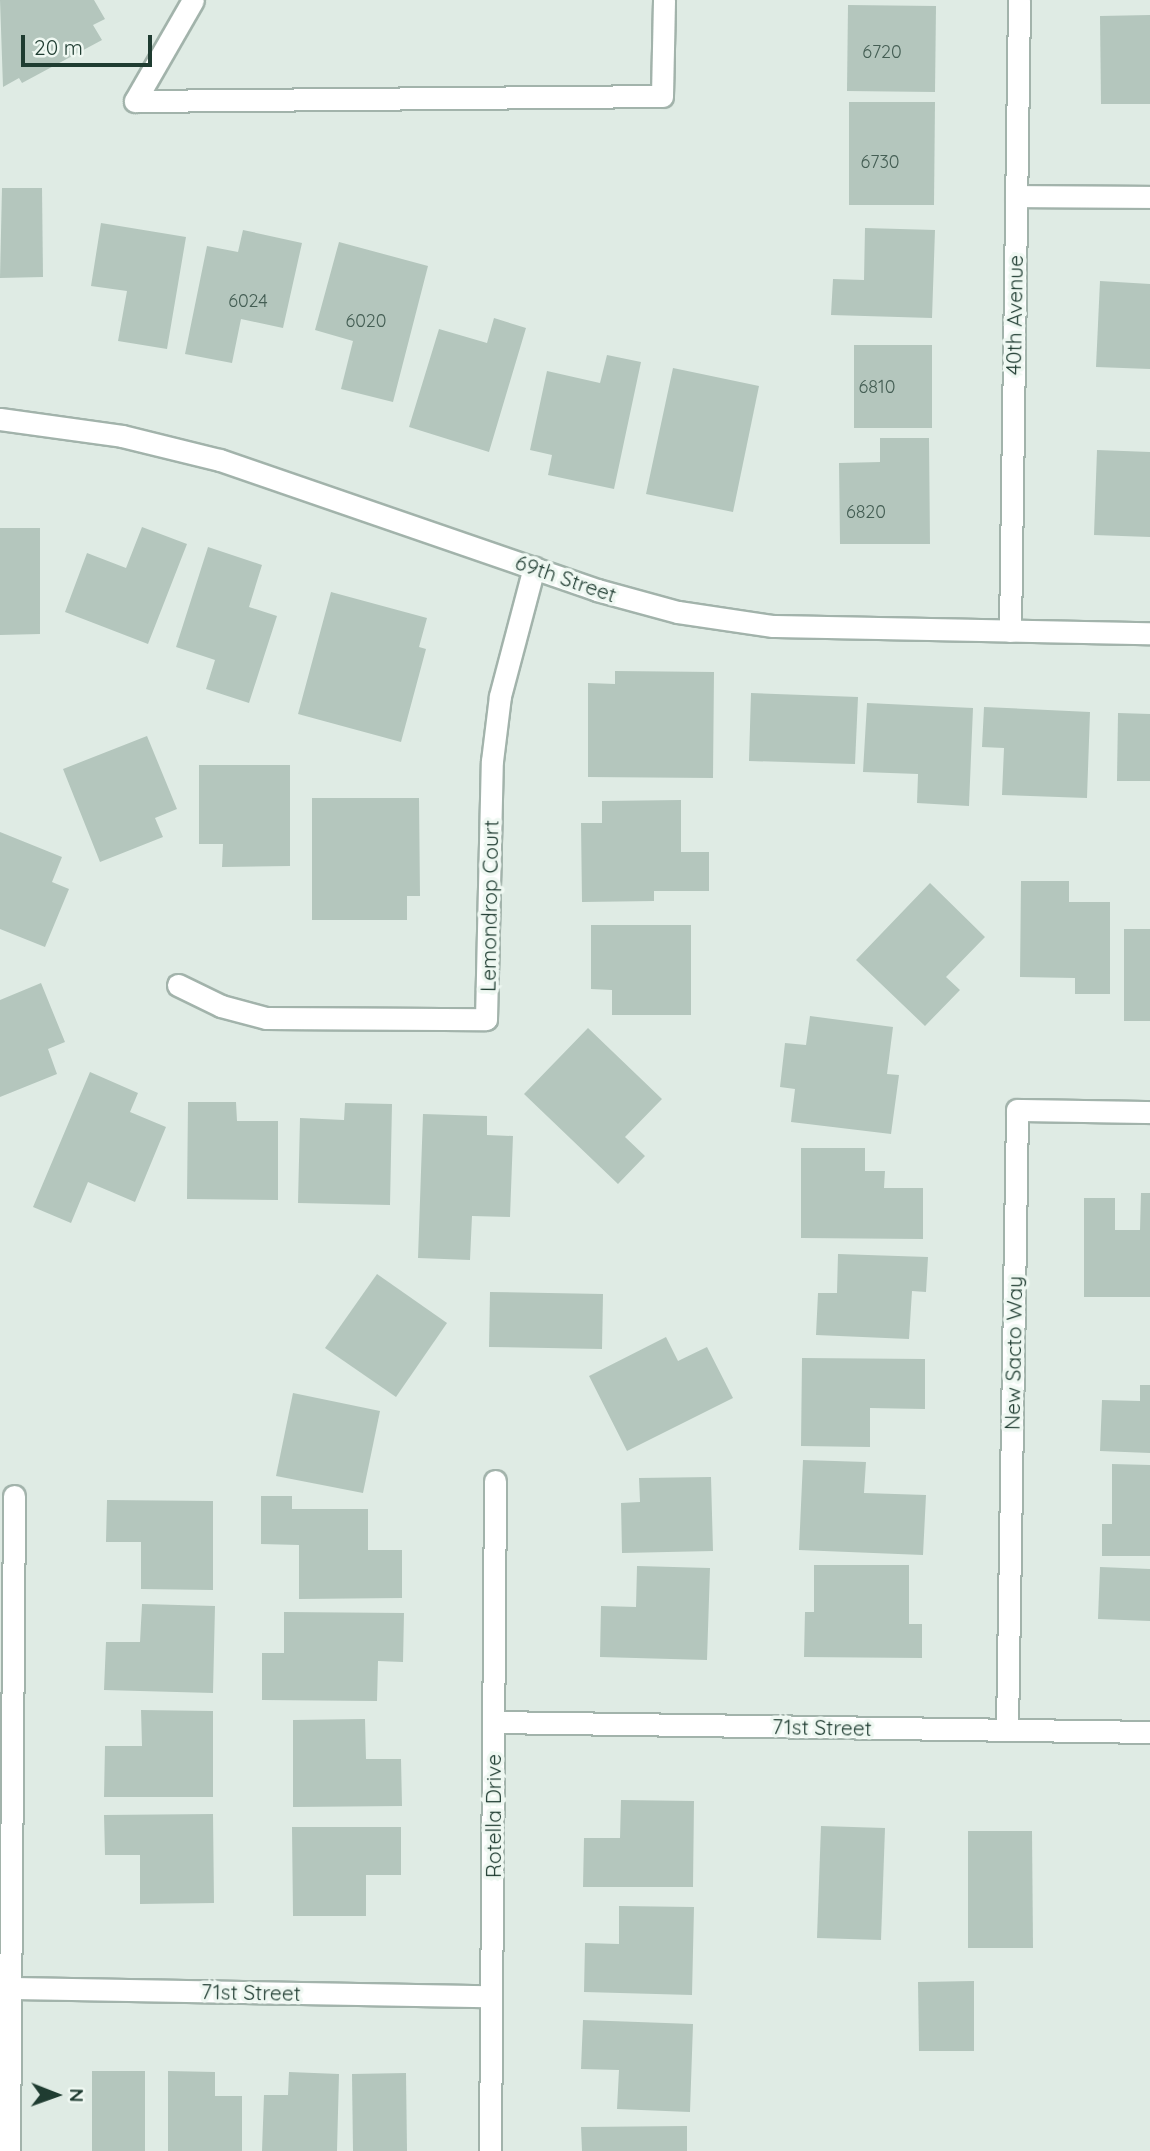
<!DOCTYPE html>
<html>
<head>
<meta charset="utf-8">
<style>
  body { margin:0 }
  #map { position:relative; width:1150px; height:2151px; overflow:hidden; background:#dfebe4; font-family:Quicksand,sans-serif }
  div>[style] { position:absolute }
  .building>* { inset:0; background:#b4c6bd }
  .roads { filter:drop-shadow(2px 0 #a2b3ab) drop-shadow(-2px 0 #a2b3ab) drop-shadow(0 2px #a2b3ab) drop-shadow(0 -2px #a2b3ab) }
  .minor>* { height:21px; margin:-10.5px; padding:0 10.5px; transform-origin:10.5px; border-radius:10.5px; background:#fff }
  span { translate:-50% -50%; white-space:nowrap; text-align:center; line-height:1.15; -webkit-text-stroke:7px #eff8f2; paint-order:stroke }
  .number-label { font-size:18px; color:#445e54 }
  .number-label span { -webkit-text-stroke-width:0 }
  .street-label { font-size:21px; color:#1f3c31 }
  .north { position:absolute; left:21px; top:2060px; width:70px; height:70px; -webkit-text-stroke:5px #eff8f2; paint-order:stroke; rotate:91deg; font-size:19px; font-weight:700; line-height:28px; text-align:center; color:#1f3c31 }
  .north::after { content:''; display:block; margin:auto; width:24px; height:32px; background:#1f3c31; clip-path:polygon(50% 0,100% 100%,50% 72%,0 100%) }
  .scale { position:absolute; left:21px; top:35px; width:131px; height:32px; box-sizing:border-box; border:4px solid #1f3c31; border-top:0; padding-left:9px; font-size:21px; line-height:24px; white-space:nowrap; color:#1f3c31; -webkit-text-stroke:5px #eff8f2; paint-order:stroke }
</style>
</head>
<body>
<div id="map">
  <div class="building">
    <i style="clip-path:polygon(0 0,94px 0,105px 19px,93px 25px,102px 40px,22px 83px,19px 78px,3px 87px)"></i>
    <i style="clip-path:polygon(848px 5px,936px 6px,935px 92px,847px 91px)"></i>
    <i style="clip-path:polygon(1150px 15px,1150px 104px,1101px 104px,1100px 16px)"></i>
    <i style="clip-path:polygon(849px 102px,935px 102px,934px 205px,849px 205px)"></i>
    <i style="clip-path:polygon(2px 188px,42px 188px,43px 277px,0 278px)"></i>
    <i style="clip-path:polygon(101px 223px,186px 237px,167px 349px,118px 341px,127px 291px,91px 286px)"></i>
    <i style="clip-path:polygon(865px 228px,935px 230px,932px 318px,831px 315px,833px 279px,864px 280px)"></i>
    <i style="clip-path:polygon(243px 230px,302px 243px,283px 328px,241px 319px,232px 363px,185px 354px,207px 246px,238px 252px)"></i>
    <i style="clip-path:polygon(339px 242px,428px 266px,393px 402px,341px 389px,353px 341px,315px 330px)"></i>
    <i style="clip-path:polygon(1100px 281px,1150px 284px,1150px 369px,1096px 367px)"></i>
    <i style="clip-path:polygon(494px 318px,526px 328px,489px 452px,409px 427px,439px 329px,487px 343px)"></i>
    <i style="clip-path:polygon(854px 345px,932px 345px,932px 428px,854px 428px)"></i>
    <i style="clip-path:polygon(607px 355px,641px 362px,614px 489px,548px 475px,552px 455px,530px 450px,547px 371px,600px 383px)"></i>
    <i style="clip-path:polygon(673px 368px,759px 386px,733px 512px,646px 494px)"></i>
    <i style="clip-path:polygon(880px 438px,929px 438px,930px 544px,840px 544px,839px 463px,880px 462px)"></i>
    <i style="clip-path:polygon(1097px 450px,1150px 452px,1150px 537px,1094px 535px)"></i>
    <i style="clip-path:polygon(142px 527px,187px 544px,148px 644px,65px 612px,87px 553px,126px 568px)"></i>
    <i style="clip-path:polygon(0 528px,40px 528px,40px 634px,0 635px)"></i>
    <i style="clip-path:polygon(208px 547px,262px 565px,249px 607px,277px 616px,249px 703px,206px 689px,215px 660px,176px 647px)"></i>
    <i style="clip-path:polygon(331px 592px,427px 618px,419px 647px,426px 649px,401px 742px,298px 714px)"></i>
    <i style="clip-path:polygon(615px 671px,714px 672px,713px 778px,588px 777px,588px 683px,615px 684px)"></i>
    <i style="clip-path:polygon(751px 693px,858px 697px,855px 764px,749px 761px)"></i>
    <i style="clip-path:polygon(867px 703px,973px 708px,969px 806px,917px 803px,918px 774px,863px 772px)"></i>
    <i style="clip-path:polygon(984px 707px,1090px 712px,1087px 798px,1002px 795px,1004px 748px,982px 747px)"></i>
    <i style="clip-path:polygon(1118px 713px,1150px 714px,1150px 781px,1117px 781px)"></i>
    <i style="clip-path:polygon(147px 736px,177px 809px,155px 818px,163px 837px,100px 862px,63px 769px)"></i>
    <i style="clip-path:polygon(199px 765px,290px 765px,290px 866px,222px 867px,223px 844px,199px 844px)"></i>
    <i style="clip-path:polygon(312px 798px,419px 798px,420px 896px,407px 896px,407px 920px,312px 920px)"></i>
    <i style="clip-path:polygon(681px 800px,681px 852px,709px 852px,709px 891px,654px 891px,654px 901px,582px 902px,581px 823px,602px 823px,602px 801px)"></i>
    <i style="clip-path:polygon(0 832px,62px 857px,52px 882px,69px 889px,45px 947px,0 929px)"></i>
    <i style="clip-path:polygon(1021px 881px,1069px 881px,1069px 902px,1110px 902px,1110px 994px,1075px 994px,1075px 978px,1020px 977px)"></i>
    <i style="clip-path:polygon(930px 883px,985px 937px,946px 977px,960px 990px,925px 1026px,856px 960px)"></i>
    <i style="clip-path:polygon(591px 925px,691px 925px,691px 1015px,612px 1015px,612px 990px,591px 989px)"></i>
    <i style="clip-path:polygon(1124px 929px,1150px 929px,1150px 1021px,1124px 1021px)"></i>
    <i style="clip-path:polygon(41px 983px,65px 1042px,48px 1049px,57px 1074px,0 1097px,0 1000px)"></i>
    <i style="clip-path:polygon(810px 1016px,893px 1027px,887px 1074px,899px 1075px,891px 1134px,791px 1122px,795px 1089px,780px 1087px,785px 1043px,806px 1045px)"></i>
    <i style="clip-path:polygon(588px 1028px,662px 1099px,625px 1137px,645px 1156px,618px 1184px,524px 1094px)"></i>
    <i style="clip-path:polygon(90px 1072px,138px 1093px,130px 1112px,166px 1127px,135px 1202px,88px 1182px,71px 1223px,33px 1207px)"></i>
    <i style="clip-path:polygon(188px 1102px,236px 1102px,237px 1121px,278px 1121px,278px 1200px,187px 1199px)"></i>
    <i style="clip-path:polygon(345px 1103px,392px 1104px,390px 1205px,298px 1203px,300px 1118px,344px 1120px)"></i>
    <i style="clip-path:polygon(423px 1114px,487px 1116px,487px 1135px,513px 1136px,510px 1217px,472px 1216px,470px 1260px,418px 1258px)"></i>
    <i style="clip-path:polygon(801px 1148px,865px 1148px,865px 1171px,885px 1171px,884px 1188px,923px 1188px,923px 1239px,801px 1238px)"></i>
    <i style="clip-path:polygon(1141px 1193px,1150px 1193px,1150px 1297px,1084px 1297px,1084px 1198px,1115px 1198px,1115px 1230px,1140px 1230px)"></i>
    <i style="clip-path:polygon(838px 1254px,928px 1257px,926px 1292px,912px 1291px,909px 1339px,816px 1335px,818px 1293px,837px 1293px)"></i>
    <i style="clip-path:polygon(377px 1274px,447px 1323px,396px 1397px,325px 1348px)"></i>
    <i style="clip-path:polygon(490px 1292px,603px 1294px,602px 1349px,489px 1347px)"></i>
    <i style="clip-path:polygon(666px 1337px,678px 1361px,707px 1347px,733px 1398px,627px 1451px,589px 1376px)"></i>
    <i style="clip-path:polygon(802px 1358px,925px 1359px,925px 1409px,870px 1408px,870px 1447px,801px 1446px)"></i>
    <i style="clip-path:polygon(1140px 1385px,1150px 1385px,1150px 1453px,1100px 1451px,1102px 1400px,1140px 1401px)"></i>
    <i style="clip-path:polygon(293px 1393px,380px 1411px,363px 1493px,276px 1476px)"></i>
    <i style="clip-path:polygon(803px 1460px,866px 1462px,864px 1493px,926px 1495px,923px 1555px,799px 1550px)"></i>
    <i style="clip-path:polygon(1112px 1464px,1150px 1465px,1150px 1556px,1102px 1556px,1102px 1524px,1112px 1524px)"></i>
    <i style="clip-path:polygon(711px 1477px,713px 1551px,622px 1553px,621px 1503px,640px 1502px,639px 1478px)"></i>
    <i style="clip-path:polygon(261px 1496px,292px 1496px,292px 1509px,368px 1509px,368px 1550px,402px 1550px,402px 1598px,299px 1599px,299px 1545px,261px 1544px)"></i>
    <i style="clip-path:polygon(107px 1500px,213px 1501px,213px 1590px,141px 1589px,141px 1542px,106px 1542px)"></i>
    <i style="clip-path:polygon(814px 1565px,909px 1565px,909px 1624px,922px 1624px,922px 1658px,804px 1657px,805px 1612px,814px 1612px)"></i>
    <i style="clip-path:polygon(637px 1566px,710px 1568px,707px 1660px,600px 1657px,601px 1606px,636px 1607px)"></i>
    <i style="clip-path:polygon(1100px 1567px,1150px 1569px,1150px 1621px,1098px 1619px)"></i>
    <i style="clip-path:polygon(142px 1604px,215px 1606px,213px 1693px,104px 1690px,106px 1642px,140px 1642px)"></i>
    <i style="clip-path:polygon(284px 1612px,404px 1613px,403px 1662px,378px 1661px,377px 1701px,262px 1700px,262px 1653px,284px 1653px)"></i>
    <i style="clip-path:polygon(141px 1710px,213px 1711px,213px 1797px,104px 1797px,105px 1746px,142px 1746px)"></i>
    <i style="clip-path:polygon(365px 1719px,366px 1759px,401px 1759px,402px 1806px,293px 1807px,293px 1720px)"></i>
    <i style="clip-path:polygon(621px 1800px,694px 1801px,693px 1887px,583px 1887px,584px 1838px,620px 1838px)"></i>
    <i style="clip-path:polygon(213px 1814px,214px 1903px,140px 1904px,140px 1855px,105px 1855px,104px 1815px)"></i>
    <i style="clip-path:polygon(821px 1826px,885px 1828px,881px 1940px,817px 1938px)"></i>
    <i style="clip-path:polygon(292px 1827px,401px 1827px,401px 1875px,366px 1875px,366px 1916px,293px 1916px)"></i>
    <i style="clip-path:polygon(968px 1831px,1032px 1831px,1033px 1948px,968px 1948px)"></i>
    <i style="clip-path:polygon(619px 1906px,694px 1907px,692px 1995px,584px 1992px,585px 1943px,619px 1944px)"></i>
    <i style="clip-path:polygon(974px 1981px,974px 2051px,919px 2051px,918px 1982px)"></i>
    <i style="clip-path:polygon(583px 2020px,693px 2024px,690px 2112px,617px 2109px,619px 2070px,581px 2069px)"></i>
    <i style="clip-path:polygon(92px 2071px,145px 2071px,145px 2151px,92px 2151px)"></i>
    <i style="clip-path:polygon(168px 2071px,215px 2072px,215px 2096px,242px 2096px,242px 2151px,168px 2151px)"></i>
    <i style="clip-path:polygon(289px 2072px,339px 2074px,337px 2151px,262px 2151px,264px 2095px,288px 2095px)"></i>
    <i style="clip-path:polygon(406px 2073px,407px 2151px,353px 2151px,352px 2074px)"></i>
    <i style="clip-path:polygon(687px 2126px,687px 2151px,582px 2151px,581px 2127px)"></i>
  </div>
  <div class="roads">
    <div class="minor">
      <i style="left:135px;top:101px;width:527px;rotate:-0.54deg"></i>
      <i style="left:662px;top:96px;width:96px;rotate:-88.8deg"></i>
      <i style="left:135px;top:101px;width:116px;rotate:-60.1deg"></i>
      <i style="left:1016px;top:196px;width:134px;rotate:0.4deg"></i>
      <i style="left:0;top:419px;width:123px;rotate:7.9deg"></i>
      <i style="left:122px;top:436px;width:101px;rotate:13.8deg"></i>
      <i style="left:220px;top:460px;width:399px;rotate:19deg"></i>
      <i style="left:597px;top:590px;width:84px;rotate:15.2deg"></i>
      <i style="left:678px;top:612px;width:96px;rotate:8.4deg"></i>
      <i style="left:773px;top:626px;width:377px;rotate:1.1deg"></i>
      <i style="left:1010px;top:631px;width:631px;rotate:-89.18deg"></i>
      <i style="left:178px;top:985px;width:48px;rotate:26deg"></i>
      <i style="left:221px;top:1006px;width:47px;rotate:14.9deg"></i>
      <i style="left:266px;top:1018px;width:220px;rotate:0.3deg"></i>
      <i style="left:486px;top:1019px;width:258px;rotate:-88.7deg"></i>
      <i style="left:492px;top:761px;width:65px;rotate:-83deg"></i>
      <i style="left:500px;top:696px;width:133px;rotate:-75.2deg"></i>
      <i style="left:493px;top:1722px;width:657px;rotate:0.87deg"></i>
      <i style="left:1007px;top:1729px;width:619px;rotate:-89.07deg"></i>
      <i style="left:1017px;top:1110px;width:133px;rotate:0.9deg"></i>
      <i style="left:10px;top:1988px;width:481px;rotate:1deg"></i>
      <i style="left:9px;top:2151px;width:655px;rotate:-89.56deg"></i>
      <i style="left:490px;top:2151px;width:670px;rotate:-89.57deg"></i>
    </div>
  </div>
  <div class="number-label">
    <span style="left:882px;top:52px">6720</span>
    <span style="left:880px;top:162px">6730</span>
    <span style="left:248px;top:301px">6024</span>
    <span style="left:366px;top:321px">6020</span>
    <span style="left:877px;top:387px">6810</span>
    <span style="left:866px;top:512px">6820</span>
  </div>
  <div class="street-label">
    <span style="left:1014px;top:315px;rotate:-89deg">40th Avenue</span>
    <span style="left:566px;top:578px;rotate:19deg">69th Street</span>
    <span style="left:489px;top:906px;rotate:-89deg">Lemondrop Court</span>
    <span style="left:1013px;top:1353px;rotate:-89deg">New Sacto Way</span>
    <span style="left:822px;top:1727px;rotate:1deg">71st Street</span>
    <span style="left:493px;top:1816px;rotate:-90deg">Rotella Drive</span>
    <span style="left:251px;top:1992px;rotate:1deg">71st Street</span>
  </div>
  <div class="north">N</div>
  <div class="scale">20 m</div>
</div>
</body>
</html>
